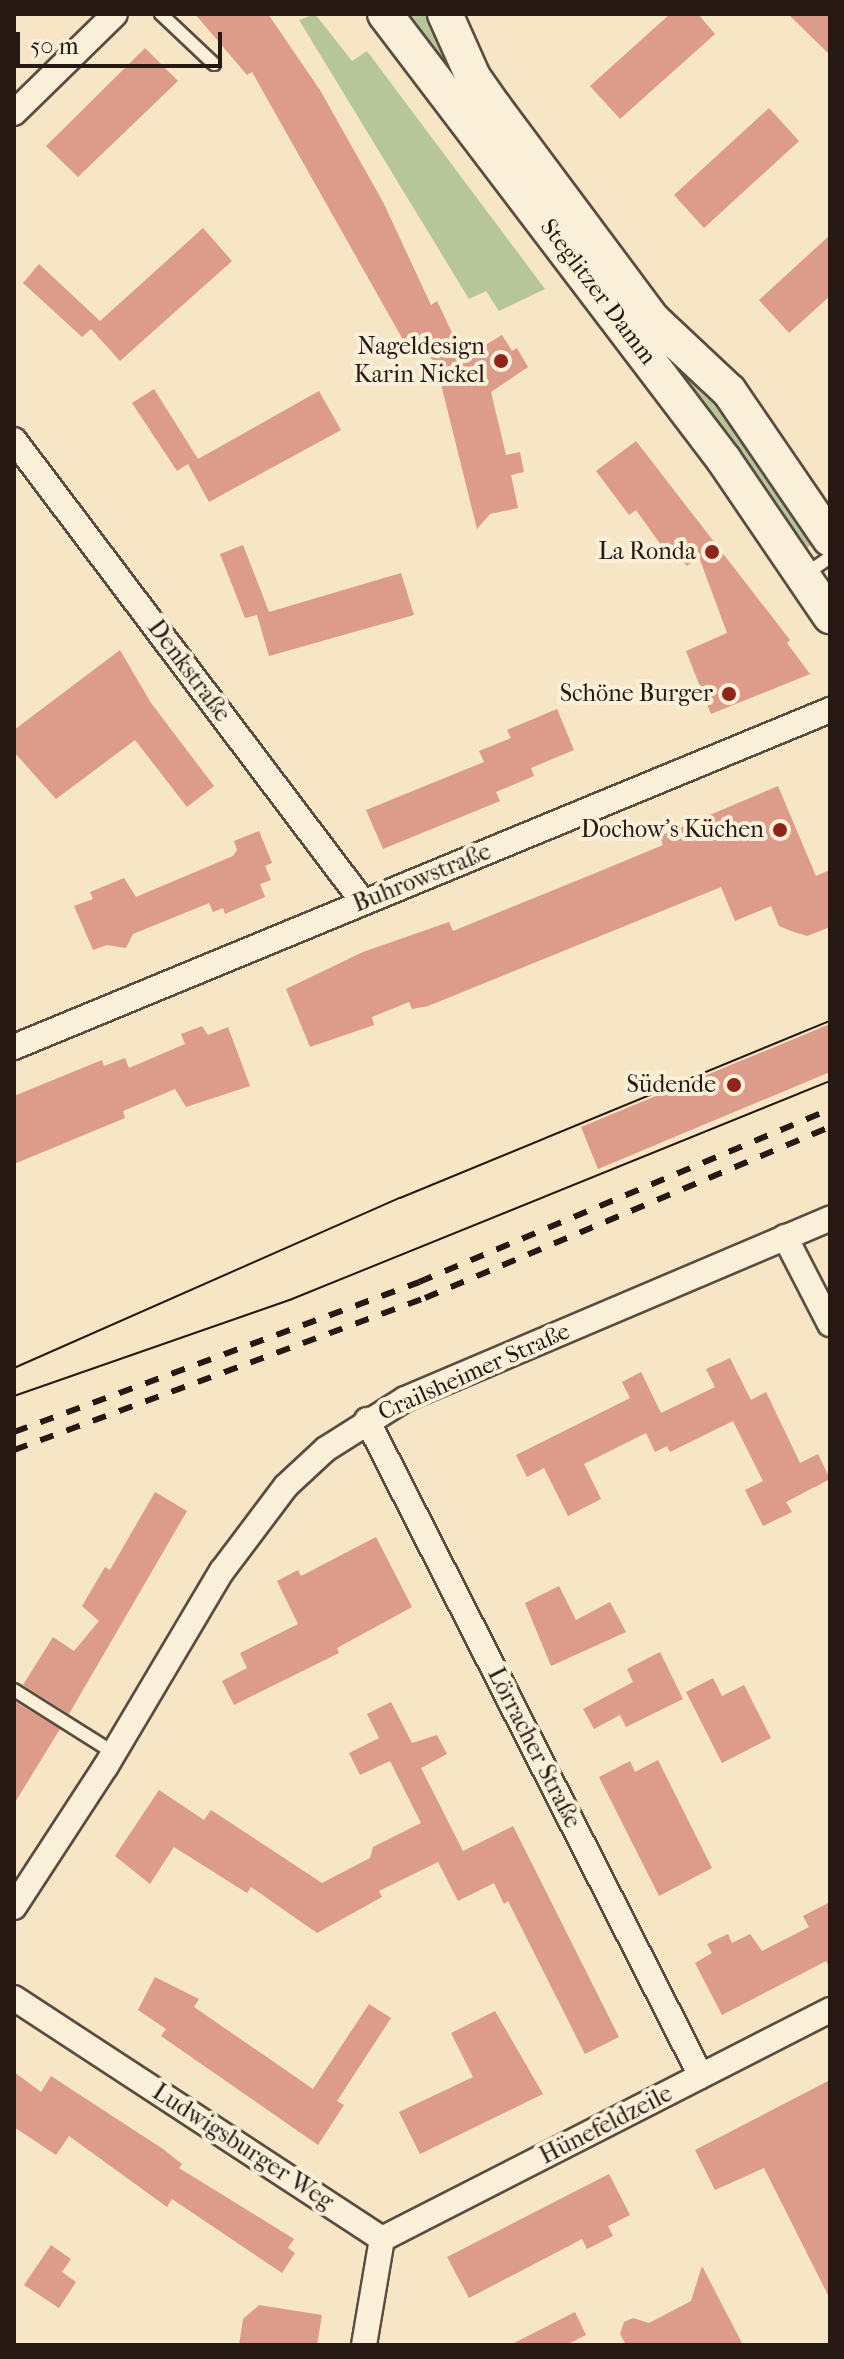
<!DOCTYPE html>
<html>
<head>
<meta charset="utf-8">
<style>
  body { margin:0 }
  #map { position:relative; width:844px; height:2359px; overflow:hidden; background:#f7e6c5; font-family:"IM FELL French Canon",serif }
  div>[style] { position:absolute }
  .green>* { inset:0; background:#b7c69a }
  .building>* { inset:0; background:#dd9b8a }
  .roads { filter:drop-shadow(2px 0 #5a4c40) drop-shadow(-2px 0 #5a4c40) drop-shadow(0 2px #5a4c40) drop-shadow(0 -2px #5a4c40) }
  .service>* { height:12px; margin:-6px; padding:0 6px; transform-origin:6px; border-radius:6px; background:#faefd9 }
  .minor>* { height:24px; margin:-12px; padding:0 12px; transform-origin:12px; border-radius:12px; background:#faefd9 }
  .secondary>* { height:34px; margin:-17px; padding:0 17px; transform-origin:17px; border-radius:17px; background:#faefd9 }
  .tram>* { height:2px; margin:-1px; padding:0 1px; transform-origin:1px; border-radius:1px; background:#261914 }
  .rail>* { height:6px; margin-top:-3px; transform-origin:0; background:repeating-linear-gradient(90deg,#261914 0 14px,transparent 0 28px) }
  .dots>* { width:22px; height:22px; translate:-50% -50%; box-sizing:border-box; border:4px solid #faefd9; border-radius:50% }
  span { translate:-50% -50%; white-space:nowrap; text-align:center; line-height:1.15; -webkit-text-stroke:8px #faefd9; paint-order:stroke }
  .street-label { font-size:24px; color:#261914 }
  .poi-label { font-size:24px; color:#261914 }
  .right { translate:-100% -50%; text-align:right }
  .frame { position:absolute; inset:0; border:16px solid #261914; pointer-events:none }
  .scale { position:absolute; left:16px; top:32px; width:206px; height:36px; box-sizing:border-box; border:4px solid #261914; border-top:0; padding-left:10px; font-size:24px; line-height:28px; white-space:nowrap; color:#261914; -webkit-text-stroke:6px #faefd9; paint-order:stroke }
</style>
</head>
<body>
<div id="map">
  <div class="green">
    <i style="clip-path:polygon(315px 14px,352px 61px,367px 51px,545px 289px,499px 311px,486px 291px,469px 299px,299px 20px)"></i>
    <i style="clip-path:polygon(401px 14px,425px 14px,459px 78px,454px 81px)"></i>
    <i style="clip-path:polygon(665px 349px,707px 391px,812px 544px,803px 551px)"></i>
  </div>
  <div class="building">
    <i style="clip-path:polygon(195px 14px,268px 14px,320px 90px,383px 202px,431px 305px,437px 301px,464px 358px,502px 335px,512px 351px,517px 348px,528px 367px,491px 392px,506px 455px,520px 452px,524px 472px,511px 475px,518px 508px,490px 514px,477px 529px,437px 368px,424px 346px,411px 354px,252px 72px,247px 75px)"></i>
    <i style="clip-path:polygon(670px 14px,698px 14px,715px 34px,620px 119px,590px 86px)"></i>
    <i style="clip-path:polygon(788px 14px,830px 14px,830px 55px)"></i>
    <i style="clip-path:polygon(145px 48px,178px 81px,78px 177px,46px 146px)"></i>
    <i style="clip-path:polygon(769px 108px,799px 141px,704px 228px,674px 195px)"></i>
    <i style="clip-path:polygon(203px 228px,232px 261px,120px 361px,91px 329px,82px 337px,23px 283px,39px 264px,100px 321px)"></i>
    <i style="clip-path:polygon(830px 235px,830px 296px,789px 333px,759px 300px)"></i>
    <i style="clip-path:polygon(154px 389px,198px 459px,319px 391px,341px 430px,209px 502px,188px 464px,177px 471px,132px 403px)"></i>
    <i style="clip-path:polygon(636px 441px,790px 640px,787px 643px,810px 674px,711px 714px,686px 651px,727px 633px,699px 557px,687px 566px,681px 558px,674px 563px,636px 510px,629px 515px,596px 471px)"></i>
    <i style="clip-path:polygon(243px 545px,269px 612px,401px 573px,414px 615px,269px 656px,257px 615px,245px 618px,220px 554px)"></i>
    <i style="clip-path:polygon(120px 650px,151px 703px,214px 786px,187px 807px,135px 740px,56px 799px,14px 752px,14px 730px)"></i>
    <i style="clip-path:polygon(557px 709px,574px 750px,531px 768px,534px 776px,496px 792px,500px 801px,383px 849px,366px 810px,484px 762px,479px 751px,511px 738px,507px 730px)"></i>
    <i style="clip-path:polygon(778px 786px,816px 876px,830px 870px,830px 927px,807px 936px,791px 931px,779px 926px,771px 906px,735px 921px,721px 887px,428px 1006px,412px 1009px,409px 1002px,372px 1017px,374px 1025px,310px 1047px,286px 989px,363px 952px,449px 922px,453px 931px,598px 872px,663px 845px,660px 836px)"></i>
    <i style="clip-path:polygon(259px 831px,272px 863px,265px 866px,271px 880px,260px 884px,265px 897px,225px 914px,223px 908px,213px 912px,209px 903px,133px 934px,126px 948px,107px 945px,93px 950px,74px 906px,93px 899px,90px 892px,124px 878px,136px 897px,233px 856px,237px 850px,234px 841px)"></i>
    <i style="clip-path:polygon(830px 1024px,830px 1072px,598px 1169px,581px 1127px)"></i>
    <i style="clip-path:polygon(202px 1026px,208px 1035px,228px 1027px,250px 1086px,186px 1107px,175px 1089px,123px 1111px,125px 1118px,14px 1164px,14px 1096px,102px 1060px,104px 1066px,125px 1058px,129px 1068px,185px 1044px,181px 1034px)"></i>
    <i style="clip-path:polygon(730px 1358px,751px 1400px,766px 1392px,800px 1463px,818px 1454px,830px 1479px,786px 1502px,792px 1512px,763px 1526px,745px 1490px,763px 1481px,733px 1421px,670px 1452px,667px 1446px,655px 1452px,646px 1433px,584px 1464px,601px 1499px,568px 1516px,544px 1468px,527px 1477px,516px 1455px,630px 1398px,622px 1382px,641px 1372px,661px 1413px,715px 1387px,706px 1369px)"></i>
    <i style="clip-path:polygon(155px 1492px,187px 1511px,69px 1714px,23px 1685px,53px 1637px,74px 1651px,99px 1621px,82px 1606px,105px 1567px,110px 1570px)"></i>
    <i style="clip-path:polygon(376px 1537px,412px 1607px,337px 1648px,339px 1653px,234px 1705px,222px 1681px,247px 1668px,240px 1653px,298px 1624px,277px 1581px,298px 1570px,301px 1576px)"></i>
    <i style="clip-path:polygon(559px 1586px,576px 1620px,610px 1602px,626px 1632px,551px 1666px,525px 1603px)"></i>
    <i style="clip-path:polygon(660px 1652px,683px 1699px,626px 1727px,620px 1715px,594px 1729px,583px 1709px,633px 1682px,627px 1669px)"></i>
    <i style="clip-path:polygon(713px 1678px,722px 1696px,744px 1685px,771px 1738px,722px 1763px,686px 1692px)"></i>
    <i style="clip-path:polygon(14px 1701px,60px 1729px,14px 1804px)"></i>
    <i style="clip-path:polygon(391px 1702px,412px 1743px,437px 1735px,447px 1754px,421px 1768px,463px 1851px,513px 1826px,619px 2037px,585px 2054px,508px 1901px,504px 1904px,494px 1883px,458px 1901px,438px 1862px,379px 1891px,382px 1897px,317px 1933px,251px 1887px,247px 1893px,174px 1847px,150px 1884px,115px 1856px,159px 1790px,204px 1820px,211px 1810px,322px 1883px,370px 1858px,373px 1847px,421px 1823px,390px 1761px,360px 1775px,349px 1753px,379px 1738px,367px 1714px)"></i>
    <i style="clip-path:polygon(658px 1760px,712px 1868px,659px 1896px,599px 1777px,630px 1761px,635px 1772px)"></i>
    <i style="clip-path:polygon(830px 1902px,830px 1969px,826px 1961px,722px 2015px,695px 1963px,712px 1953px,707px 1944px,728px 1934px,732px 1943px,750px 1934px,762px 1951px,809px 1927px,803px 1916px)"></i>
    <i style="clip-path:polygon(155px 1977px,199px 1999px,194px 2007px,313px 2089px,369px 2004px,391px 2018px,337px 2101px,344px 2105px,318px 2145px,161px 2036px,166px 2029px,138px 2010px)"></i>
    <i style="clip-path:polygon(495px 2011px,543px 2094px,420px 2154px,399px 2112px,473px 2077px,451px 2033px)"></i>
    <i style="clip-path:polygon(14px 2072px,41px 2092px,51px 2076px,163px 2149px,182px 2164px,179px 2168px,294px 2239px,288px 2248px,295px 2253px,282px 2273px,172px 2199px,167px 2207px,69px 2136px,56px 2155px,14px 2127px)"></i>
    <i style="clip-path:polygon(830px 2080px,830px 2299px,764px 2168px,715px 2190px,695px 2150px)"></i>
    <i style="clip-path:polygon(609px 2174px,630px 2215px,608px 2226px,613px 2236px,587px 2249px,582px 2239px,469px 2298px,447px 2257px)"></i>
    <i style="clip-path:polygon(51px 2245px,71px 2259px,62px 2272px,76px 2282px,59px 2308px,24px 2285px)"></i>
    <i style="clip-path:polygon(702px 2266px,743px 2345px,626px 2345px,620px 2334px,624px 2322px,633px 2318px,649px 2323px,691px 2301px)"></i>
    <i style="clip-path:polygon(259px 2305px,322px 2315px,317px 2345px,239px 2345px,243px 2319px)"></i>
    <i style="clip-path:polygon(575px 2312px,586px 2335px,566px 2345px,510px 2345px)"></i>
  </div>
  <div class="roads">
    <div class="service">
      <i style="left:161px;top:14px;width:73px;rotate:43.3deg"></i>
      <i style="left:806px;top:574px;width:29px;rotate:-35deg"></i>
      <i style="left:14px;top:1690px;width:118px;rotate:32.2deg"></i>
    </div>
    <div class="minor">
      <i style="left:14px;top:113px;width:141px;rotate:-44.4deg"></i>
      <i style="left:14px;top:440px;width:579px;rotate:52.93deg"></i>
      <i style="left:14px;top:1047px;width:883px;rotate:-22.44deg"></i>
      <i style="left:785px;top:1237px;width:98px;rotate:62.7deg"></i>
      <i style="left:367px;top:1420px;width:736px;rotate:63.02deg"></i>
      <i style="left:14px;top:1907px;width:168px;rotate:-56.9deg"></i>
      <i style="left:106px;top:1766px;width:227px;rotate:-59.3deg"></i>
      <i style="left:222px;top:1571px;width:106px;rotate:-53deg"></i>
      <i style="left:286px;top:1486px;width:54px;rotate:-42.8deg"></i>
      <i style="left:326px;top:1449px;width:93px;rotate:-32.3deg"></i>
      <i style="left:405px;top:1399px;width:462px;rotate:-23deg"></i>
      <i style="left:14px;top:1998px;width:440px;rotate:33.2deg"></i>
      <i style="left:382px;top:2239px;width:503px;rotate:-27.07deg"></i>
      <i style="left:364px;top:2345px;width:108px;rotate:-80.4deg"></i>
    </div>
    <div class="secondary">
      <i style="left:385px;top:14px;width:560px;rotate:52.76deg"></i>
      <i style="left:724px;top:460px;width:189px;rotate:55.8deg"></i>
      <i style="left:445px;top:14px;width:69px;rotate:66deg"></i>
      <i style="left:473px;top:77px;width:37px;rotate:55deg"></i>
      <i style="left:494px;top:107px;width:266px;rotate:53.3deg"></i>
      <i style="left:653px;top:320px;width:104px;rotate:43.1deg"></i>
      <i style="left:729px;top:391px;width:179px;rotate:55.7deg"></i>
    </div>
  </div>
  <div class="tram">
    <i style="left:14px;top:1368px;width:422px;rotate:-23.8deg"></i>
    <i style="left:400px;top:1198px;width:465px;rotate:-22.4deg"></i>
    <i style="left:14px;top:1396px;width:294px;rotate:-19.2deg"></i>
    <i style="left:292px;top:1299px;width:580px;rotate:-22.06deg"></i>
  </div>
  <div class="rail">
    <i style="left:14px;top:1432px;width:432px;rotate:-20.3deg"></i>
    <i style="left:419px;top:1282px;width:446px;rotate:-22.8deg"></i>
    <i style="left:14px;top:1450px;width:438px;rotate:-20.3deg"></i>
    <i style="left:425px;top:1298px;width:440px;rotate:-22.9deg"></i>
  </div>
  <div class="dots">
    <i style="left:501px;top:361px;background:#8f2418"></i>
    <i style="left:712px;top:552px;background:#8f2418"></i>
    <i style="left:729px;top:694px;background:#8f2418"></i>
    <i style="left:780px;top:830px;background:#8f2418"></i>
    <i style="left:734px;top:1085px;background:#8f2418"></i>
  </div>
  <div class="street-label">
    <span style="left:598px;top:292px;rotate:53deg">Steglitzer Damm</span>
    <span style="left:189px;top:671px;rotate:53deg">Denkstraße</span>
    <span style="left:422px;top:878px;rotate:-22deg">Buhrowstraße</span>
    <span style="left:474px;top:1372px;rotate:-24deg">Crailsheimer Straße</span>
    <span style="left:534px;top:1748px;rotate:63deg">Lörracher Straße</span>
    <span style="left:606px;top:2125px;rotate:-27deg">Hünefeldzeile</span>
    <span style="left:243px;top:2147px;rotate:33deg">Ludwigsburger Weg</span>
  </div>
  <div class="poi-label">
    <span class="right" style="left:485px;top:361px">Nageldesign<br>Karin Nickel</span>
    <span class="right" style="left:696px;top:552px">La Ronda</span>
    <span class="right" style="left:713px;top:694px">Schöne Burger</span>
    <span class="right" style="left:764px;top:830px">Dochow's Küchen</span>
    <span class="right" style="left:716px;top:1085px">Südende</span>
  </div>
  <div class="frame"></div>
  <div class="scale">50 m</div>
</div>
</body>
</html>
